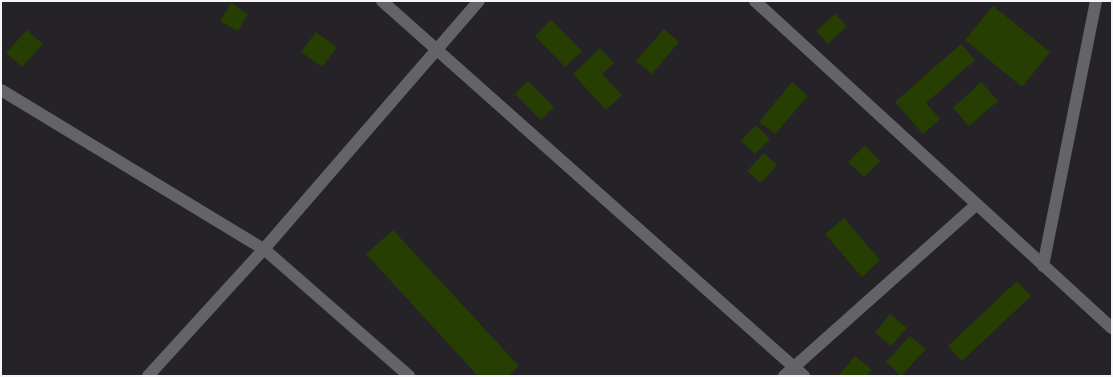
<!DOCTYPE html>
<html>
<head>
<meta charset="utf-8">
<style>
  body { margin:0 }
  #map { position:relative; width:1113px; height:377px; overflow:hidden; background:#252328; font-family:Helvetica,sans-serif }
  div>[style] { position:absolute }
  .building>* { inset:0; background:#263e02 }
  .street>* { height:12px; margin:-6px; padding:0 6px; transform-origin:6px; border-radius:6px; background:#646366 }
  span { translate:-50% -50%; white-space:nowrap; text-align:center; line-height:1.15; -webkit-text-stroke:5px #252328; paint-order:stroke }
  .frame { position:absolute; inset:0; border:2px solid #f5f4f7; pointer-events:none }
</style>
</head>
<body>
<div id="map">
  <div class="building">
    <i style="clip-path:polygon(231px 3px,248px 14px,238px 31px,220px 21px)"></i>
    <i style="clip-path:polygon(993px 6px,1050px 52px,1022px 87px,965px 40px)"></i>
    <i style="clip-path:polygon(835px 14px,847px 26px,828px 44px,816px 31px)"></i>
    <i style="clip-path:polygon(551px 20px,582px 51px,565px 67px,535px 36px)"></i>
    <i style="clip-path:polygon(664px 29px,679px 42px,652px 74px,636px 61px)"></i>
    <i style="clip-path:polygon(27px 30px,43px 44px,22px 67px,6px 53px)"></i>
    <i style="clip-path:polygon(316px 32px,337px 47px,322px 67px,301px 52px)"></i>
    <i style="clip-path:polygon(961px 44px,975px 60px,926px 103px,940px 119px,923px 134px,895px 102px)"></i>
    <i style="clip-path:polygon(600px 48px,614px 63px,602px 74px,622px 95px,606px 110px,573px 74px)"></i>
    <i style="clip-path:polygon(528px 81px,554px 107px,541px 120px,515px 94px)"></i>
    <i style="clip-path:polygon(792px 82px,808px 96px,775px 134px,759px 122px)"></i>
    <i style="clip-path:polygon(981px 82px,998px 101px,969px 126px,953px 108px)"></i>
    <i style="clip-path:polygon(756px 125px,770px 139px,755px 154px,741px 141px)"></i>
    <i style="clip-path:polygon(865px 145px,880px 161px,864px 177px,848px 162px)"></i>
    <i style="clip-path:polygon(764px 153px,777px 165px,761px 183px,747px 171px)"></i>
    <i style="clip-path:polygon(844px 218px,880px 260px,862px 277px,825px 234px)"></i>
    <i style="clip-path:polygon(393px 230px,519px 366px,508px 376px,478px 376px,366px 254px)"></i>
    <i style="clip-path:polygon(1017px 281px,1031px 296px,962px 361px,948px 346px)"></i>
    <i style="clip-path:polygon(890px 314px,907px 328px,891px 346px,875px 333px)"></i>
    <i style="clip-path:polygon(910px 336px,926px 349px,901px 376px,886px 362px)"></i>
    <i style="clip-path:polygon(855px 356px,872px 370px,866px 376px,838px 376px)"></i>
  </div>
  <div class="street">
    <i style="left:382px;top:1px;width:565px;rotate:41.63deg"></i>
    <i style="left:755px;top:1px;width:484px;rotate:42.5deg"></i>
    <i style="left:1px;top:90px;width:307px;rotate:31.2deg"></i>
    <i style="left:264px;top:249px;width:193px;rotate:41.2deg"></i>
    <i style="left:1043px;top:266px;width:270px;rotate:-78.7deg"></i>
    <i style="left:148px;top:376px;width:172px;rotate:-47.6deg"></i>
    <i style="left:264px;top:249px;width:328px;rotate:-49.1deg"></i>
    <i style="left:784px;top:376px;width:257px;rotate:-41.7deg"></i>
  </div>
  <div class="frame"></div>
</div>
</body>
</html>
